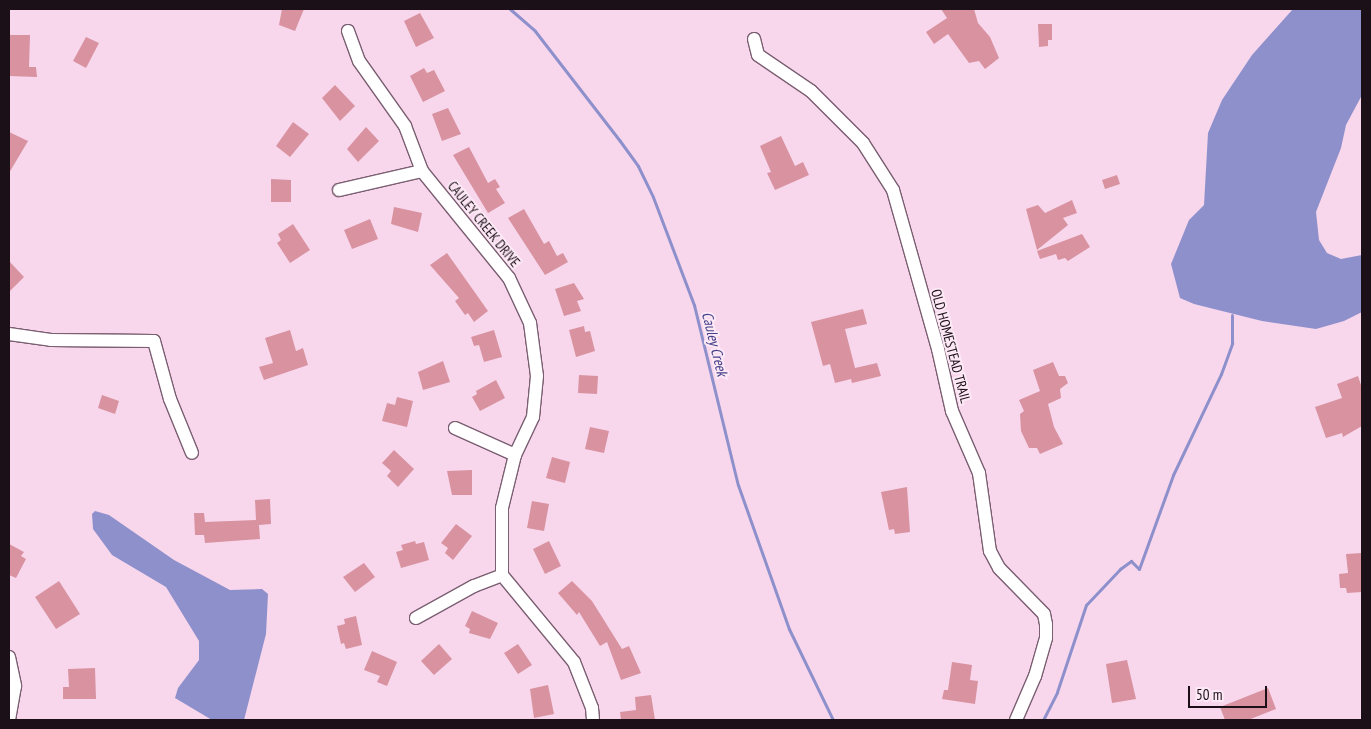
<!DOCTYPE html>
<html>
<head>
<meta charset="utf-8">
<style>
  body { margin:0 }
  #map { position:relative; width:1371px; height:729px; overflow:hidden; background:#f8d7ed; font-family:"PT Sans Narrow",sans-serif }
  div>[style] { position:absolute }
  .water>* { inset:0; background:#8e90cb }
  .stream>* { height:3px; margin:-1.5px; padding:0 1.5px; transform-origin:1.5px; border-radius:1.5px; background:#8e90cb }
  .building>* { inset:0; background:#d892a0 }
  .roads { filter:drop-shadow(1px 0 #7a5e71) drop-shadow(-1px 0 #7a5e71) drop-shadow(0 1px #7a5e71) drop-shadow(0 -1px #7a5e71) }
  .minor>* { height:12px; margin:-6px; padding:0 6px; transform-origin:6px; border-radius:6px; background:#fff }
  span { translate:-50% -50%; white-space:nowrap; text-align:center; line-height:1.15; -webkit-text-stroke:4px #fde8f6; paint-order:stroke }
  .street-label { font-size:14px; color:#1b1017 }
  .water-label { font-size:15px; color:#444189; font-style:italic }
  .frame { position:absolute; inset:0; border:10px solid #1b1017; pointer-events:none }
  .scale { position:absolute; left:1188px; top:686px; width:79px; height:22px; box-sizing:border-box; border:2px solid #1b1017; border-top:0; padding-left:6px; font-size:15px; line-height:18px; white-space:nowrap; color:#1b1017; -webkit-text-stroke:4px #fde8f6; paint-order:stroke }
</style>
</head>
<body>
<div id="map">
  <div class="water">
    <i style="clip-path:polygon(1293px 9px,1362px 9px,1362px 95px,1346px 125px,1341px 148px,1316px 212px,1319px 240px,1327px 253px,1341px 259px,1362px 255px,1362px 312px,1344px 321px,1316px 329px,1262px 321px,1194px 304px,1180px 298px,1171px 264px,1189px 220px,1204px 205px,1208px 133px,1222px 100px,1252px 55px)"></i>
    <i style="clip-path:polygon(95px 511px,109px 515px,174px 560px,230px 590px,262px 589px,268px 594px,266px 634px,244px 720px,212px 720px,175px 698px,178px 688px,199px 660px,199px 641px,166px 587px,112px 555px,93px 529px,92px 514px)"></i>
  </div>
  <div class="stream">
    <i style="left:510px;top:9px;width:33px;rotate:41deg"></i>
    <i style="left:535px;top:31px;width:139px;rotate:52.3deg"></i>
    <i style="left:620px;top:141px;width:31px;rotate:54deg"></i>
    <i style="left:638px;top:166px;width:34px;rotate:64deg"></i>
    <i style="left:653px;top:197px;width:116px;rotate:69.2deg"></i>
    <i style="left:694px;top:305px;width:185px;rotate:76.3deg"></i>
    <i style="left:738px;top:485px;width:153px;rotate:70.5deg"></i>
    <i style="left:789px;top:629px;width:101px;rotate:64.2deg"></i>
    <i style="left:1043px;top:720px;width:31px;rotate:-63deg"></i>
    <i style="left:1057px;top:692px;width:92px;rotate:-71.6deg"></i>
    <i style="left:1086px;top:605px;width:50px;rotate:-46.6deg"></i>
    <i style="left:1120px;top:569px;width:14px;rotate:-36deg"></i>
    <i style="left:1131px;top:561px;width:11px;rotate:45deg"></i>
    <i style="left:1139px;top:569px;width:100px;rotate:-70.1deg"></i>
    <i style="left:1173px;top:475px;width:112px;rotate:-64.6deg"></i>
    <i style="left:1221px;top:374px;width:33px;rotate:-70deg"></i>
    <i style="left:1232px;top:343px;width:28px;rotate:-90deg"></i>
  </div>
  <div class="building">
    <i style="clip-path:polygon(282px 9px,304px 9px,295px 31px,279px 25px)"></i>
    <i style="clip-path:polygon(941px 9px,974px 9px,978px 23px,990px 37px,999px 58px,985px 69px,979px 61px,969px 63px,948px 34px,934px 44px,926px 32px,947px 18px)"></i>
    <i style="clip-path:polygon(420px 13px,434px 38px,416px 47px,404px 21px)"></i>
    <i style="clip-path:polygon(1038px 24px,1052px 24px,1052px 40px,1048px 40px,1048px 46px,1039px 47px)"></i>
    <i style="clip-path:polygon(10px 35px,30px 35px,29px 67px,36px 67px,37px 77px,9px 76px)"></i>
    <i style="clip-path:polygon(86px 37px,99px 43px,86px 68px,73px 61px)"></i>
    <i style="clip-path:polygon(424px 68px,427px 73px,434px 70px,445px 91px,423px 102px,410px 76px)"></i>
    <i style="clip-path:polygon(335px 85px,355px 106px,340px 121px,322px 98px)"></i>
    <i style="clip-path:polygon(448px 108px,461px 134px,442px 141px,432px 114px)"></i>
    <i style="clip-path:polygon(293px 122px,309px 134px,290px 157px,276px 146px)"></i>
    <i style="clip-path:polygon(366px 127px,379px 141px,358px 162px,347px 149px)"></i>
    <i style="clip-path:polygon(9px 132px,28px 141px,9px 173px)"></i>
    <i style="clip-path:polygon(781px 136px,795px 166px,803px 162px,809px 175px,775px 190px,767px 173px,771px 172px,760px 146px)"></i>
    <i style="clip-path:polygon(469px 147px,488px 183px,495px 179px,500px 187px,496px 189px,505px 203px,488px 213px,453px 155px)"></i>
    <i style="clip-path:polygon(1117px 175px,1120px 184px,1105px 189px,1102px 180px)"></i>
    <i style="clip-path:polygon(271px 179px,291px 180px,291px 202px,271px 202px)"></i>
    <i style="clip-path:polygon(1072px 200px,1077px 213px,1063px 218px,1068px 225px,1037px 250px,1026px 209px,1038px 205px,1045px 213px)"></i>
    <i style="clip-path:polygon(394px 207px,422px 213px,418px 232px,391px 224px)"></i>
    <i style="clip-path:polygon(524px 209px,544px 244px,549px 241px,557px 256px,563px 253px,568px 262px,545px 275px,508px 218px)"></i>
    <i style="clip-path:polygon(370px 219px,378px 239px,352px 249px,344px 230px)"></i>
    <i style="clip-path:polygon(293px 224px,310px 250px,290px 263px,277px 243px,281px 240px,278px 234px)"></i>
    <i style="clip-path:polygon(1082px 234px,1090px 247px,1068px 261px,1065px 258px,1058px 260px,1056px 254px,1040px 259px,1037px 251px)"></i>
    <i style="clip-path:polygon(447px 253px,488px 311px,474px 322px,468px 313px,465px 315px,455px 301px,459px 298px,430px 265px)"></i>
    <i style="clip-path:polygon(9px 261px,24px 277px,9px 292px)"></i>
    <i style="clip-path:polygon(574px 283px,584px 299px,577px 301px,581px 311px,564px 316px,555px 289px)"></i>
    <i style="clip-path:polygon(863px 309px,867px 324px,845px 329px,855px 368px,877px 363px,881px 376px,852px 383px,851px 379px,835px 383px,830px 364px,823px 366px,811px 322px)"></i>
    <i style="clip-path:polygon(584px 326px,585px 332px,590px 331px,595px 351px,576px 357px,569px 330px)"></i>
    <i style="clip-path:polygon(290px 330px,296px 351px,303px 348px,308px 365px,264px 380px,259px 367px,273px 363px,265px 338px)"></i>
    <i style="clip-path:polygon(494px 330px,502px 357px,484px 362px,479px 345px,474px 346px,471px 337px)"></i>
    <i style="clip-path:polygon(443px 361px,450px 382px,423px 390px,418px 372px)"></i>
    <i style="clip-path:polygon(1053px 362px,1059px 376px,1065px 376px,1068px 383px,1060px 389px,1061px 398px,1048px 404px,1054px 427px,1063px 444px,1040px 454px,1037px 448px,1029px 448px,1021px 431px,1020px 414px,1024px 411px,1019px 400px,1040px 391px,1033px 370px)"></i>
    <i style="clip-path:polygon(579px 375px,598px 376px,597px 394px,578px 393px)"></i>
    <i style="clip-path:polygon(1358px 376px,1362px 388px,1362px 426px,1343px 437px,1342px 433px,1326px 438px,1315px 407px,1342px 398px,1337px 384px)"></i>
    <i style="clip-path:polygon(496px 380px,505px 398px,480px 411px,472px 397px,477px 394px,476px 391px)"></i>
    <i style="clip-path:polygon(102px 395px,119px 401px,115px 414px,98px 408px)"></i>
    <i style="clip-path:polygon(397px 397px,413px 401px,407px 427px,382px 421px,387px 403px,395px 405px)"></i>
    <i style="clip-path:polygon(590px 427px,609px 431px,604px 453px,585px 449px)"></i>
    <i style="clip-path:polygon(394px 450px,414px 469px,398px 487px,387px 476px,391px 471px,382px 463px)"></i>
    <i style="clip-path:polygon(552px 457px,570px 462px,565px 483px,546px 478px)"></i>
    <i style="clip-path:polygon(472px 470px,472px 495px,452px 495px,447px 471px)"></i>
    <i style="clip-path:polygon(907px 487px,910px 532px,895px 534px,894px 529px,889px 530px,881px 492px)"></i>
    <i style="clip-path:polygon(270px 499px,271px 524px,259px 525px,260px 539px,205px 543px,204px 535px,195px 535px,194px 513px,204px 513px,205px 522px,256px 520px,255px 500px)"></i>
    <i style="clip-path:polygon(532px 501px,549px 504px,544px 531px,527px 528px)"></i>
    <i style="clip-path:polygon(456px 524px,472px 536px,453px 560px,445px 553px,448px 548px,441px 543px)"></i>
    <i style="clip-path:polygon(415px 541px,416px 544px,424px 542px,429px 560px,401px 568px,396px 552px,403px 550px,401px 545px)"></i>
    <i style="clip-path:polygon(549px 541px,561px 566px,545px 574px,533px 549px)"></i>
    <i style="clip-path:polygon(9px 544px,24px 552px,21px 556px,26px 559px,16px 578px,9px 575px)"></i>
    <i style="clip-path:polygon(1362px 553px,1362px 592px,1347px 593px,1346px 588px,1340px 588px,1339px 574px,1348px 573px,1346px 554px)"></i>
    <i style="clip-path:polygon(364px 563px,375px 577px,355px 592px,343px 577px)"></i>
    <i style="clip-path:polygon(59px 581px,80px 614px,56px 629px,35px 597px)"></i>
    <i style="clip-path:polygon(572px 581px,592px 601px,622px 649px,629px 646px,641px 673px,621px 680px,607px 642px,600px 646px,579px 612px,577px 615px,558px 593px)"></i>
    <i style="clip-path:polygon(472px 611px,498px 623px,490px 639px,469px 633px,470px 629px,465px 626px)"></i>
    <i style="clip-path:polygon(356px 616px,362px 645px,346px 649px,344px 643px,341px 644px,337px 626px,345px 624px,344px 619px)"></i>
    <i style="clip-path:polygon(439px 644px,452px 659px,434px 675px,421px 661px)"></i>
    <i style="clip-path:polygon(518px 644px,532px 665px,518px 674px,504px 653px)"></i>
    <i style="clip-path:polygon(372px 651px,397px 662px,387px 686px,377px 682px,380px 676px,364px 670px)"></i>
    <i style="clip-path:polygon(1127px 660px,1136px 699px,1112px 703px,1106px 664px)"></i>
    <i style="clip-path:polygon(952px 662px,972px 665px,970px 680px,978px 681px,975px 704px,942px 699px,944px 690px,948px 690px)"></i>
    <i style="clip-path:polygon(95px 668px,96px 699px,63px 699px,63px 687px,69px 687px,68px 669px)"></i>
    <i style="clip-path:polygon(548px 685px,554px 714px,534px 718px,530px 689px)"></i>
    <i style="clip-path:polygon(1268px 688px,1276px 709px,1248px 720px,1225px 720px,1220px 707px)"></i>
    <i style="clip-path:polygon(651px 695px,655px 720px,621px 720px,620px 712px,636px 710px,635px 697px)"></i>
  </div>
  <div class="roads">
    <div class="minor">
      <i style="left:348px;top:31px;width:32px;rotate:70deg"></i>
      <i style="left:359px;top:61px;width:80px;rotate:54.7deg"></i>
      <i style="left:405px;top:126px;width:48px;rotate:69.3deg"></i>
      <i style="left:422px;top:171px;width:138px;rotate:50.9deg"></i>
      <i style="left:509px;top:278px;width:50px;rotate:65deg"></i>
      <i style="left:530px;top:323px;width:53px;rotate:82.5deg"></i>
      <i style="left:537px;top:376px;width:41px;rotate:95.6deg"></i>
      <i style="left:533px;top:417px;width:42px;rotate:115.3deg"></i>
      <i style="left:515px;top:455px;width:55px;rotate:103.8deg"></i>
      <i style="left:502px;top:508px;width:67px;rotate:90deg"></i>
      <i style="left:502px;top:575px;width:113px;rotate:50.4deg"></i>
      <i style="left:574px;top:662px;width:49px;rotate:68.6deg"></i>
      <i style="left:592px;top:708px;width:12px;rotate:85deg"></i>
      <i style="left:754px;top:39px;width:16px;rotate:76deg"></i>
      <i style="left:758px;top:55px;width:64px;rotate:34.2deg"></i>
      <i style="left:811px;top:91px;width:74px;rotate:45deg"></i>
      <i style="left:863px;top:143px;width:56px;rotate:57.4deg"></i>
      <i style="left:893px;top:190px;width:165px;rotate:74.2deg"></i>
      <i style="left:938px;top:349px;width:64px;rotate:77.3deg"></i>
      <i style="left:952px;top:411px;width:68px;rotate:66.5deg"></i>
      <i style="left:979px;top:473px;width:79px;rotate:82deg"></i>
      <i style="left:990px;top:551px;width:19px;rotate:62deg"></i>
      <i style="left:999px;top:568px;width:64px;rotate:45.6deg"></i>
      <i style="left:1044px;top:614px;width:10px;rotate:79deg"></i>
      <i style="left:1046px;top:624px;width:14px;rotate:90deg"></i>
      <i style="left:1046px;top:638px;width:40px;rotate:106deg"></i>
      <i style="left:1035px;top:676px;width:48px;rotate:113.4deg"></i>
      <i style="left:339px;top:190px;width:85px;rotate:-12.9deg"></i>
      <i style="left:9px;top:334px;width:42px;rotate:8.1deg"></i>
      <i style="left:51px;top:340px;width:103px;rotate:0.6deg"></i>
      <i style="left:154px;top:341px;width:60px;rotate:74.6deg"></i>
      <i style="left:170px;top:399px;width:58px;rotate:67.8deg"></i>
      <i style="left:455px;top:428px;width:66px;rotate:24.2deg"></i>
      <i style="left:416px;top:618px;width:66px;rotate:-28.9deg"></i>
      <i style="left:474px;top:586px;width:30px;rotate:-21deg"></i>
      <i style="left:9px;top:657px;width:30px;rotate:78deg"></i>
      <i style="left:15px;top:686px;width:35px;rotate:100deg"></i>
    </div>
  </div>
  <div class="street-label">
    <span style="left:484px;top:224px;rotate:51deg">CAULEY CREEK DRIVE</span>
    <span style="left:951px;top:346px;rotate:75deg">OLD HOMESTEAD TRAIL</span>
  </div>
  <div class="water-label">
    <span style="left:715px;top:344px;rotate:76deg">Cauley Creek</span>
  </div>
  <div class="frame"></div>
  <div class="scale">50 m</div>
</div>
</body>
</html>
